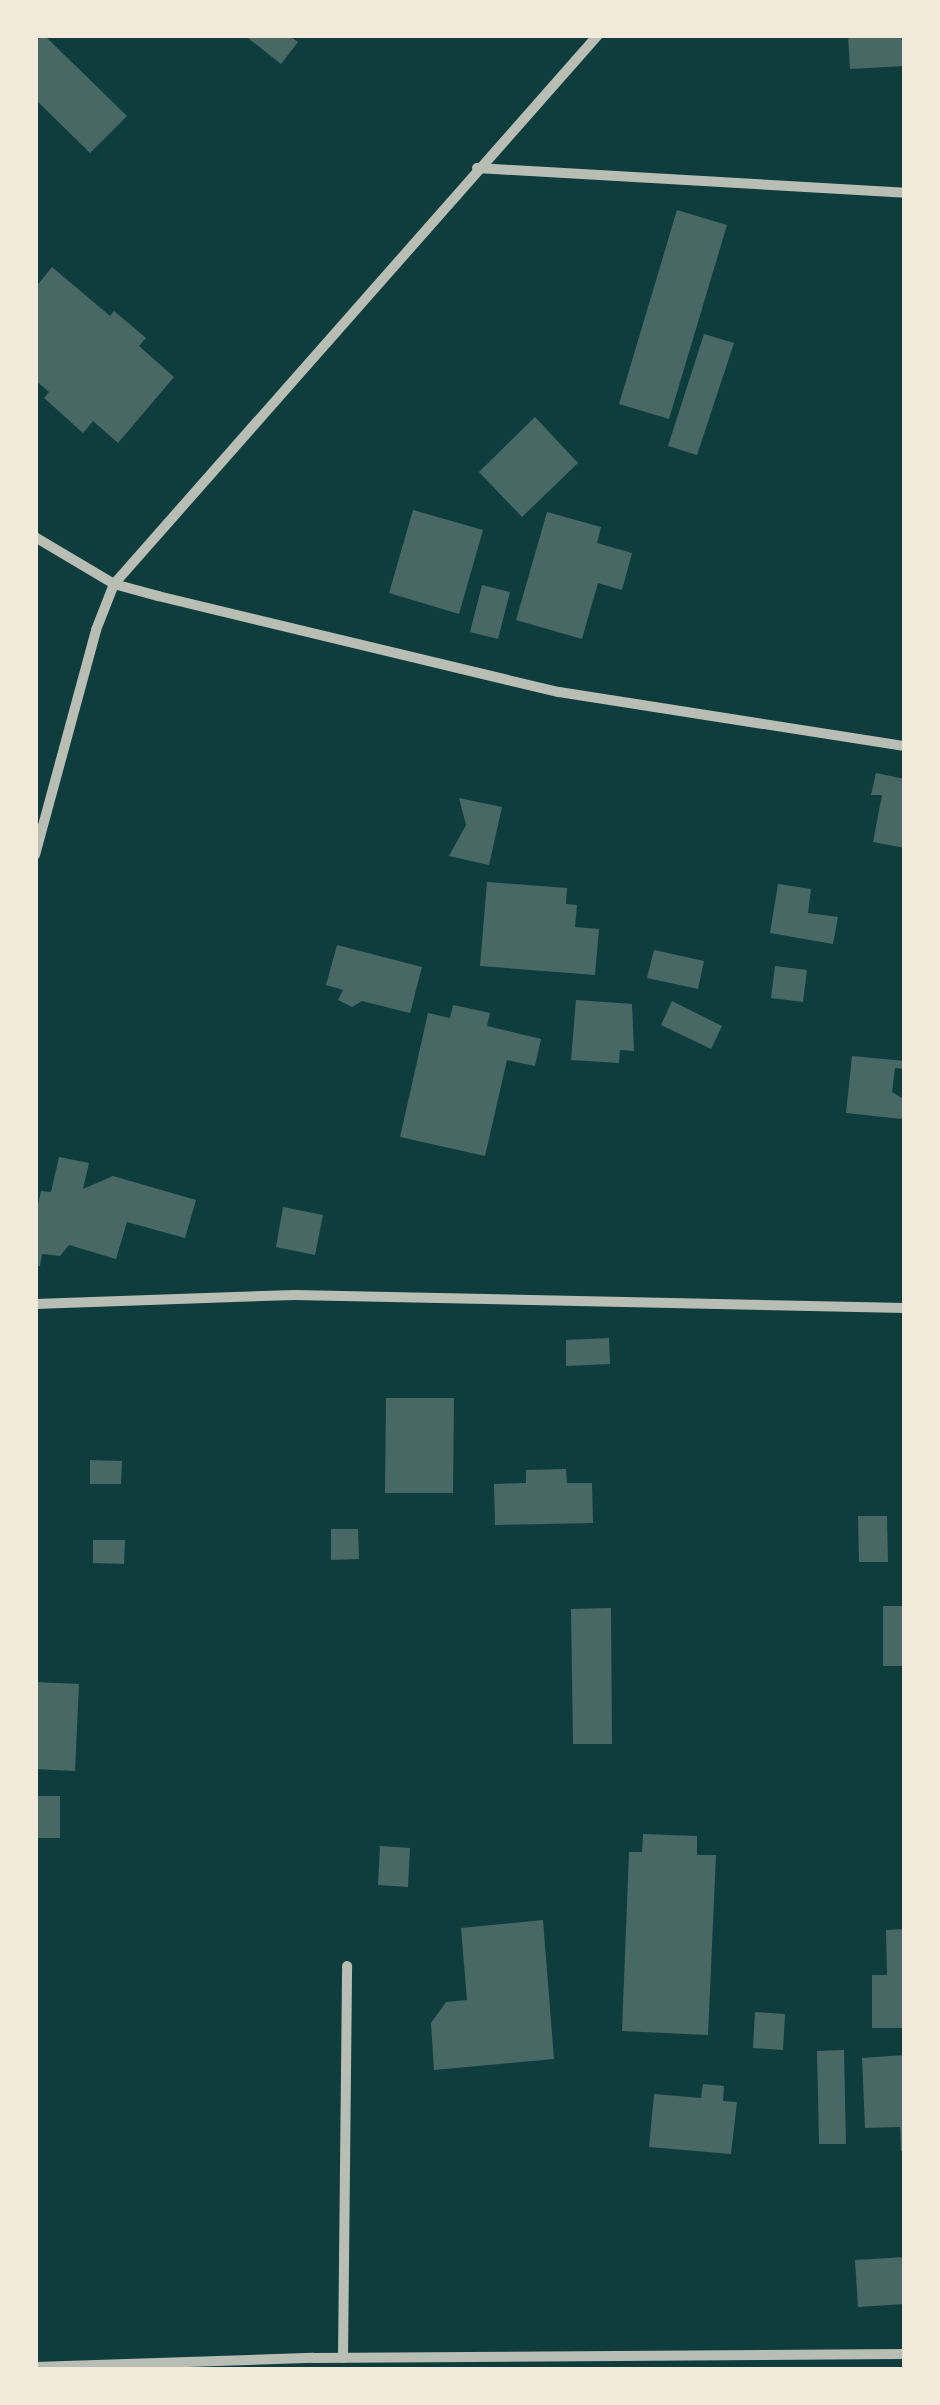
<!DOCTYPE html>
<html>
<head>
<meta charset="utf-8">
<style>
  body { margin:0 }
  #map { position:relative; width:940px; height:2405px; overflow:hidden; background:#0f3d3e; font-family:Lora,serif }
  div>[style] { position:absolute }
  .building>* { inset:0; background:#486865 }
  .minor>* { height:10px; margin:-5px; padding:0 5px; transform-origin:5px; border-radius:5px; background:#b8beb3 }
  span { translate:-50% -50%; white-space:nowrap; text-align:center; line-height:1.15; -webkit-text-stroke:10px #f1e9da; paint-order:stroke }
  .frame { position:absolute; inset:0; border:38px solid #f1e9da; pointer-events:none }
</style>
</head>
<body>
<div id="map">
  <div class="building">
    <i style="clip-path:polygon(38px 35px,44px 35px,127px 116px,90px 153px,35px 99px)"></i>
    <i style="clip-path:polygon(244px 35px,288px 35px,298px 42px,281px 64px)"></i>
    <i style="clip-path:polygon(848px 35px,905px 35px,905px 66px,850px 69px)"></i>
    <i style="clip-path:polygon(677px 210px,727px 225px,669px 419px,619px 404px)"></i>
    <i style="clip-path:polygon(52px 267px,110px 316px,114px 311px,146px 338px,139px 346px,174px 377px,118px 443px,93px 421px,83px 433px,44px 398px,49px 392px,35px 380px,35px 288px)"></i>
    <i style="clip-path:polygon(704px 334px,734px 343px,697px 455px,668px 446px)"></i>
    <i style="clip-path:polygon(535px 417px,578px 463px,522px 517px,479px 472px)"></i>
    <i style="clip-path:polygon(413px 510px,483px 530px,459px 614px,389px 593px)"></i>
    <i style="clip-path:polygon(547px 512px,601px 527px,597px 543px,632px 553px,622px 590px,598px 583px,582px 639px,516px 620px)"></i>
    <i style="clip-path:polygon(482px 585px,510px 592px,498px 639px,470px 632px)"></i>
    <i style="clip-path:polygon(876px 773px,905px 779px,905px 848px,873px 842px,882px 795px,871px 795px)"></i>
    <i style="clip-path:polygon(459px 798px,502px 807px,489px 865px,449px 856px,466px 825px)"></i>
    <i style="clip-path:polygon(487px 882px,567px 888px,566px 904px,577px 905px,575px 927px,599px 929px,595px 975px,480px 966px)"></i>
    <i style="clip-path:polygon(778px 884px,811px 889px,808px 913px,838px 917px,833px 944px,770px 933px)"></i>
    <i style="clip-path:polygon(337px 945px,422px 967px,410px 1013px,362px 1001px,352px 1007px,338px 1000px,343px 990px,326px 985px)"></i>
    <i style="clip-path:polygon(654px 950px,704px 961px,698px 989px,647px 978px)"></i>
    <i style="clip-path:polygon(775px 966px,807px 970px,803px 1002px,771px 998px)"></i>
    <i style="clip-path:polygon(576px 1000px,632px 1004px,634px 1051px,620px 1050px,619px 1063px,571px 1060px)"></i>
    <i style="clip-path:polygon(672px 1001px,722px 1026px,711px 1049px,661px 1025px)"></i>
    <i style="clip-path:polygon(453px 1005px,490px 1013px,487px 1026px,541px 1039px,535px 1066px,507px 1060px,485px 1156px,400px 1137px,428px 1013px,450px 1018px)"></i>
    <i style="clip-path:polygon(852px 1056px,905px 1061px,905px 1069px,895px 1068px,892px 1092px,905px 1100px,902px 1119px,846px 1113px)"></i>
    <i style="clip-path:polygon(59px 1157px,89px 1163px,83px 1189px,113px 1176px,196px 1200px,185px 1238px,127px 1222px,116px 1259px,69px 1245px,60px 1256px,42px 1254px,40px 1266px,35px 1266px,35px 1218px,41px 1191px,51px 1192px)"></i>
    <i style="clip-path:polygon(283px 1207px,323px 1215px,315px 1255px,276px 1247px)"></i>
    <i style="clip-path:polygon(609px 1338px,610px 1364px,566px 1366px,566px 1340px)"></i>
    <i style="clip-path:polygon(386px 1398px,454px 1398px,453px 1493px,385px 1493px)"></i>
    <i style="clip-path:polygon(90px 1460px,122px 1461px,121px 1484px,90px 1484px)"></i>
    <i style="clip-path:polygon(566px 1469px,567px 1483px,592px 1483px,593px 1523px,495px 1525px,494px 1484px,526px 1483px,526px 1470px)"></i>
    <i style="clip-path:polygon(858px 1516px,887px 1516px,888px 1562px,859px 1562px)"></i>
    <i style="clip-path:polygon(331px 1529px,358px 1529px,359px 1559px,331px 1560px)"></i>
    <i style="clip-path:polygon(93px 1540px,125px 1540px,124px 1564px,93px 1563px)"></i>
    <i style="clip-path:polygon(883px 1606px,905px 1606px,905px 1666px,883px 1666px)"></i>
    <i style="clip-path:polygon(611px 1608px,612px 1744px,573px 1744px,571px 1609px)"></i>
    <i style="clip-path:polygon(35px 1682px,79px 1684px,75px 1771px,35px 1769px)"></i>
    <i style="clip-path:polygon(35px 1796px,60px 1796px,60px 1838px,35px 1838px)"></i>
    <i style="clip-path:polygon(643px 1834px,697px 1836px,697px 1855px,716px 1855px,708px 2035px,622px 2031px,629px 1852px,642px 1852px)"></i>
    <i style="clip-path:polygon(380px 1846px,410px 1848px,408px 1887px,378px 1885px)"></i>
    <i style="clip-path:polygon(543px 1920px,554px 2059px,434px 2070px,431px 2023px,446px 2002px,467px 2000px,461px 1928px)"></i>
    <i style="clip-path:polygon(905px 1929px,905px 2028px,872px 2028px,872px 1975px,887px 1975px,886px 1930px)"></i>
    <i style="clip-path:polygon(755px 2012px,785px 2014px,783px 2050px,753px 2048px)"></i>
    <i style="clip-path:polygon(844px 2050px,846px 2144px,819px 2144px,817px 2051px)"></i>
    <i style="clip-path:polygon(905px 2055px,905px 2151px,901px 2151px,900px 2127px,865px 2128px,862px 2058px)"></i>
    <i style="clip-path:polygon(703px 2084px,724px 2086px,723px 2101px,737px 2102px,731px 2154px,649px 2147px,654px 2094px,701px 2098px)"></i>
    <i style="clip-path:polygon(905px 2257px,905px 2304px,858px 2307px,855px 2260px)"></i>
  </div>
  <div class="minor">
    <i style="left:477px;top:168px;width:429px;rotate:3.3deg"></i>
    <i style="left:35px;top:537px;width:92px;rotate:30.7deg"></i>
    <i style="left:114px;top:584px;width:46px;rotate:15.3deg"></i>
    <i style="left:158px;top:596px;width:412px;rotate:13.5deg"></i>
    <i style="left:559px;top:692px;width:350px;rotate:8.9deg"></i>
    <i style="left:35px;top:855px;width:233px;rotate:-74.8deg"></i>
    <i style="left:96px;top:630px;width:49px;rotate:-68.6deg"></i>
    <i style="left:114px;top:584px;width:732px;rotate:-48.6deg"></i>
    <i style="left:35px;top:1304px;width:259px;rotate:-2deg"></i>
    <i style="left:294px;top:1295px;width:611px;rotate:1.22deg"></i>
    <i style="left:343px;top:2358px;width:392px;rotate:-89.4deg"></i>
    <i style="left:35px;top:2367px;width:278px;rotate:-1.9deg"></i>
    <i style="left:313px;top:2358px;width:592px;rotate:-0.39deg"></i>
  </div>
  <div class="frame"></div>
</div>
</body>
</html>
